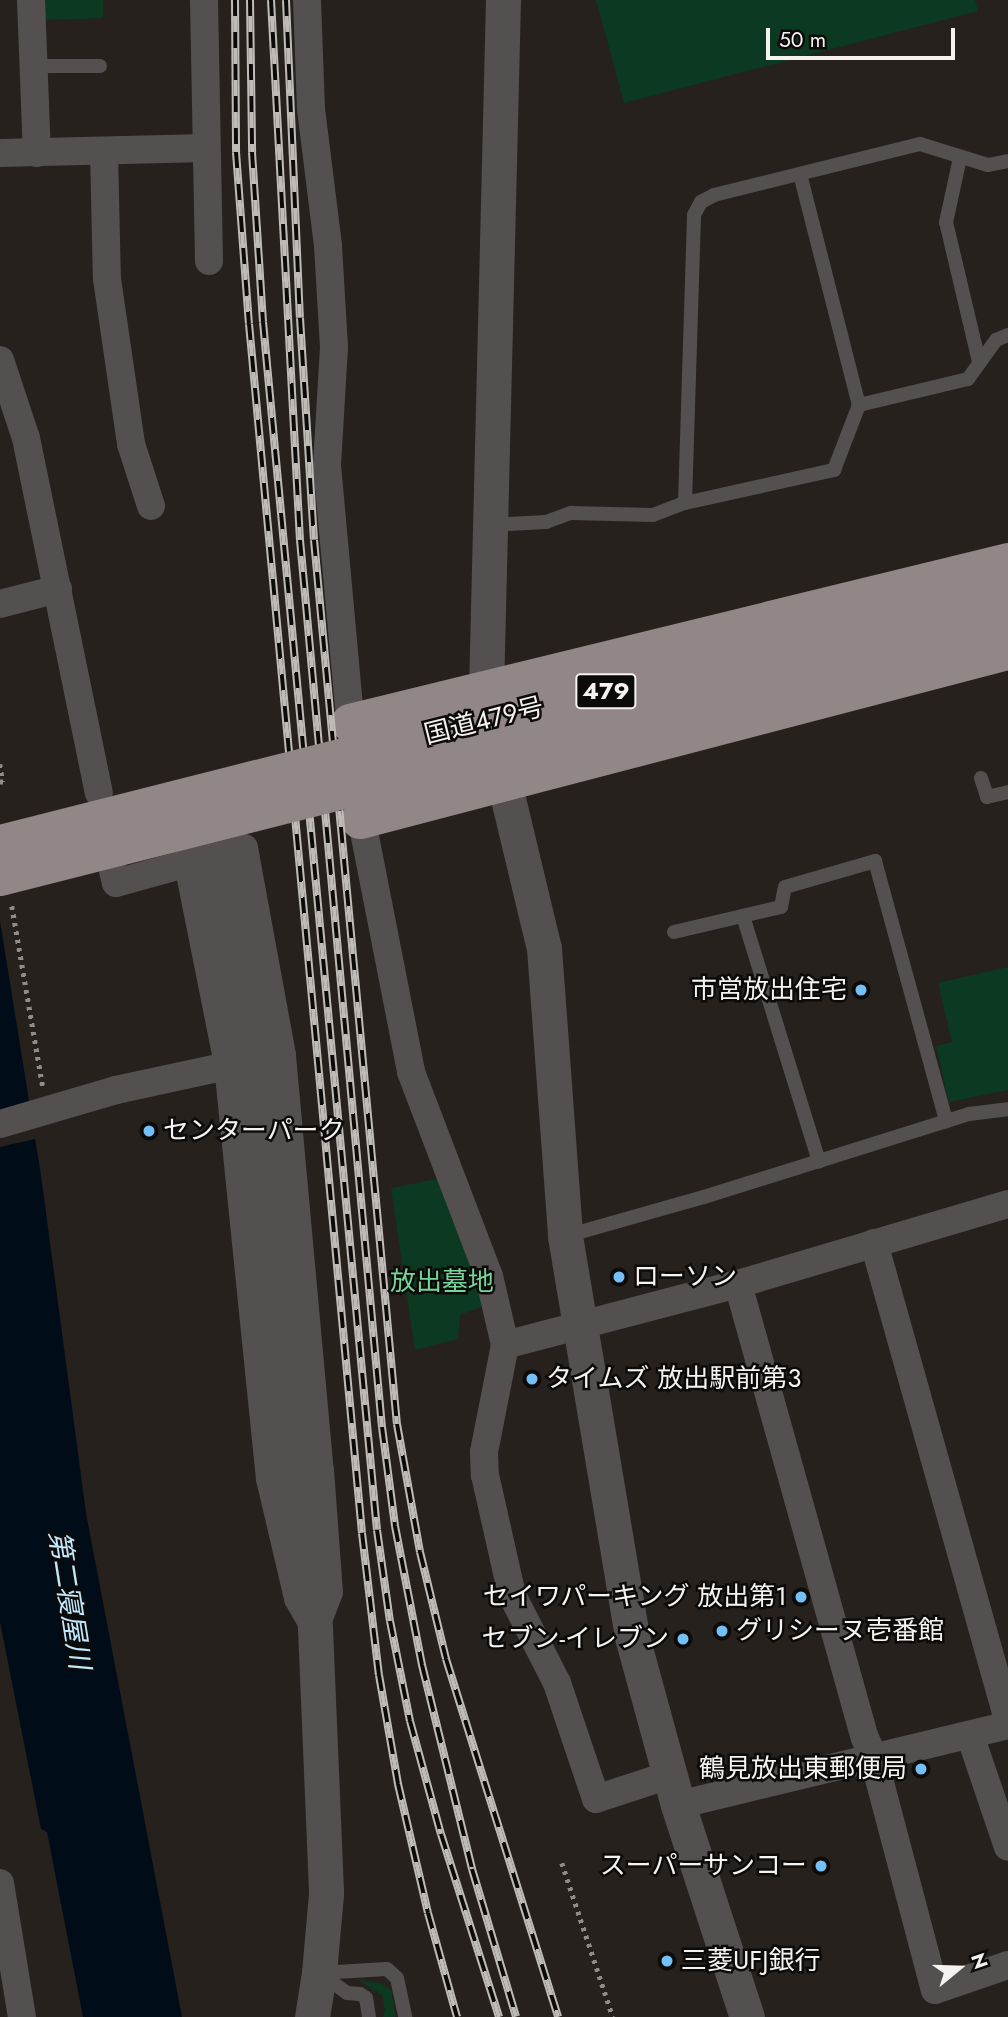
<!DOCTYPE html>
<html>
<head>
<meta charset="utf-8">
<style>
  body { margin:0 }
  #map { position:relative; width:1008px; height:2017px; overflow:hidden; background:#26211d; font-family:Jost,"Noto Sans JP",sans-serif }
  div>[style] { position:absolute }
  .green>* { inset:0; background:#0c3921 }
  .water>* { inset:0; background:#000d18 }
  .pier>* { inset:0; background:#26211d }
  .path>* { height:4.5px; margin-top:-2.25px; transform-origin:0; background:repeating-linear-gradient(90deg,#908c88 0 3.5px,transparent 0 8.5px) }
  .service>* { height:14px; margin:-7px; padding:0 7px; transform-origin:7px; border-radius:7px; background:#545050 }
  .minor>* { height:28px; margin:-14px; padding:0 14px; transform-origin:14px; border-radius:14px; background:#545050 }
  .tertiary>* { height:35px; margin:-17.5px; padding:0 17.5px; transform-origin:17.5px; border-radius:17.5px; background:#545050 }
  .trunk>* { height:38px; margin:-19px; padding:0 19px; transform-origin:19px; border-radius:19px; background:#908786 }
  .rail>* { height:8px; margin-top:-4px; transform-origin:0; background:repeating-linear-gradient(90deg,#0d0b09 0 16px,#bfbbb7 0 32px); box-sizing:border-box; border-block:2px solid #bfbbb7 }
  .tertiary-bridge>* { height:35px; margin:-17.5px; padding:0 17.5px; transform-origin:17.5px; border-radius:17.5px; background:#545050 }
  .trunk-bridge>* { height:38px; margin:-19px; padding:0 19px; transform-origin:19px; border-radius:19px; background:#908786 }
  .dots>* { width:19px; height:19px; translate:-50% -50%; box-sizing:border-box; border:4px solid #0d0b09; border-radius:50% }
  span { translate:-50% -50%; white-space:nowrap; text-align:center; line-height:1.15; -webkit-text-stroke:5px #0d0b09; paint-order:stroke }
  .shield-label span { padding:2px 5px; background:#0d0b09; border:2px solid; border-radius:5px; -webkit-text-stroke-width:0 }
  .shield-label { font-size:24px; color:#f6f2ef; font-weight:700 }
  .street-label { font-size:26px; color:#f6f2ef }
  .poi-label { font-size:26px; color:#f6f2ef }
  .right { translate:-100% -50%; text-align:right }
  .left { translate:0 -50%; text-align:left }
  .park-label { font-size:26px; color:#74d69b }
  .water-label { font-size:28px; color:#c0e8fd; font-style:italic }
  .north { position:absolute; left:924px; top:1933px; width:70px; height:70px; -webkit-text-stroke:5px #0d0b09; paint-order:stroke; rotate:71deg; font-size:19px; font-weight:700; line-height:28px; text-align:center; color:#f6f2ef }
  .north::after { content:''; display:block; margin:auto; width:24px; height:32px; background:#f6f2ef; clip-path:polygon(50% 0,100% 100%,50% 72%,0 100%) }
  .scale { position:absolute; left:766px; top:28px; width:189px; height:32px; box-sizing:border-box; border:4px solid #f6f2ef; border-top:0; padding-left:9px; font-size:21px; line-height:24px; white-space:nowrap; color:#f6f2ef; -webkit-text-stroke:5px #0d0b09; paint-order:stroke }
</style>
</head>
<body>
<div id="map">
  <div class="green">
    <i style="clip-path:polygon(45px 0,103px 0,103px 18px,45px 20px)"></i>
    <i style="clip-path:polygon(596px 0,975px 0,978px 11px,624px 103px)"></i>
    <i style="clip-path:polygon(1008px 967px,1008px 1090px,949px 1102px,936px 1046px,952px 1042px,938px 983px)"></i>
    <i style="clip-path:polygon(442px 1178px,488px 1304px,460px 1315px,458px 1339px,415px 1350px,391px 1188px)"></i>
    <i style="clip-path:polygon(358px 1980px,380px 1983px,391px 1990px,396px 2017px,383px 2017px,385px 2010px,382px 1995px)"></i>
  </div>
  <div class="water">
    <i style="clip-path:polygon(0 921px,41px 1175px,86px 1513px,182px 2017px,83px 2017px,47px 1832px,41px 1829px,0 1622px)"></i>
  </div>
  <div class="pier">
    <i style="clip-path:polygon(33px 1103px,39px 1138px,0 1147px,0 1111px)"></i>
  </div>
  <div class="path">
    <i style="left:0;top:764px;width:18px;rotate:81deg"></i>
    <i style="left:3px;top:782px;width:3px;rotate:180deg"></i>
    <i style="left:12px;top:906px;width:184px;rotate:80.3deg"></i>
    <i style="left:562px;top:1863px;width:162px;rotate:71.7deg"></i>
  </div>
  <div class="service">
    <i style="left:34px;top:66px;width:66px"></i>
    <i style="left:960px;top:158px;width:66px;rotate:102.3deg"></i>
    <i style="left:946px;top:222px;width:144px;rotate:76.7deg"></i>
    <i style="left:800px;top:174px;width:238px;rotate:75.7deg"></i>
    <i style="left:859px;top:405px;width:112px;rotate:-13.4deg"></i>
    <i style="left:968px;top:379px;width:48px;rotate:-54.3deg"></i>
    <i style="left:996px;top:340px;width:13px;rotate:-23deg"></i>
    <i style="left:685px;top:503px;width:153px;rotate:-12.5deg"></i>
    <i style="left:834px;top:470px;width:70px;rotate:-69deg"></i>
    <i style="left:491px;top:525px;width:55px;rotate:-3.1deg"></i>
    <i style="left:546px;top:522px;width:27px;rotate:-20deg"></i>
    <i style="left:571px;top:513px;width:82px;rotate:1.4deg"></i>
    <i style="left:653px;top:515px;width:34px;rotate:-21deg"></i>
    <i style="left:685px;top:503px;width:288px;rotate:-88.2deg"></i>
    <i style="left:694px;top:215px;width:15px;rotate:-62deg"></i>
    <i style="left:701px;top:202px;width:15px;rotate:-28deg"></i>
    <i style="left:714px;top:195px;width:212px;rotate:-13.9deg"></i>
    <i style="left:920px;top:144px;width:71px;rotate:17.2deg"></i>
    <i style="left:988px;top:165px;width:20px;rotate:-11deg"></i>
    <i style="left:981px;top:778px;width:20px;rotate:72deg"></i>
    <i style="left:987px;top:797px;width:22px;rotate:-13deg"></i>
    <i style="left:743px;top:916px;width:257px;rotate:72.8deg"></i>
    <i style="left:674px;top:932px;width:110px;rotate:-13.2deg"></i>
    <i style="left:781px;top:907px;width:20px;rotate:-79deg"></i>
    <i style="left:785px;top:887px;width:94px;rotate:-16.1deg"></i>
    <i style="left:875px;top:861px;width:270px;rotate:74.7deg"></i>
    <i style="left:566px;top:1236px;width:143px;rotate:-15.8deg"></i>
    <i style="left:704px;top:1197px;width:278px;rotate:-17.4deg"></i>
    <i style="left:969px;top:1114px;width:39px;rotate:-7deg"></i>
    <i style="left:319px;top:1973px;width:68px;rotate:-3.4deg"></i>
    <i style="left:387px;top:1969px;width:13px;rotate:42deg"></i>
    <i style="left:397px;top:1978px;width:40px;rotate:78deg"></i>
    <i style="left:321px;top:1974px;width:32px;rotate:36deg"></i>
    <i style="left:347px;top:1993px;width:13px;rotate:4deg"></i>
    <i style="left:360px;top:1994px;width:7px;rotate:34deg"></i>
    <i style="left:366px;top:1998px;width:19px;rotate:81deg"></i>
  </div>
  <div class="minor">
    <i style="left:31px;top:0;width:153px;rotate:87.8deg"></i>
    <i style="left:204px;top:0;width:261px;rotate:88.9deg"></i>
    <i style="left:307px;top:0;width:109px;rotate:87.9deg"></i>
    <i style="left:311px;top:109px;width:138px;rotate:82.9deg"></i>
    <i style="left:328px;top:246px;width:101px;rotate:86.6deg"></i>
    <i style="left:334px;top:347px;width:118px;rotate:93.4deg"></i>
    <i style="left:327px;top:465px;width:276px;rotate:84.8deg"></i>
    <i style="left:104px;top:151px;width:128px;rotate:88.7deg"></i>
    <i style="left:107px;top:279px;width:167px;rotate:81.7deg"></i>
    <i style="left:131px;top:444px;width:65px;rotate:72.1deg"></i>
    <i style="left:0;top:153px;width:206px;rotate:-1.4deg"></i>
    <i style="left:0;top:360px;width:82px;rotate:71.6deg"></i>
    <i style="left:26px;top:438px;width:362px;rotate:78.4deg"></i>
    <i style="left:0;top:604px;width:60px;rotate:-14.5deg"></i>
    <i style="left:358px;top:801px;width:276px;rotate:78.9deg"></i>
    <i style="left:411px;top:1072px;width:218px;rotate:69.1deg"></i>
    <i style="left:489px;top:1276px;width:71px;rotate:76.9deg"></i>
    <i style="left:505px;top:1345px;width:241px;rotate:-14.7deg"></i>
    <i style="left:738px;top:1284px;width:282px;rotate:-16.5deg"></i>
    <i style="left:244px;top:848px;width:211px;rotate:79.6deg"></i>
    <i style="left:282px;top:1056px;width:416px;rotate:84.8deg"></i>
    <i style="left:320px;top:1470px;width:122px;rotate:85.8deg"></i>
    <i style="left:329px;top:1592px;width:39px;rotate:111deg"></i>
    <i style="left:315px;top:1628px;width:34px;rotate:-120deg"></i>
    <i style="left:298px;top:1598px;width:122px;rotate:-103.2deg"></i>
    <i style="left:270px;top:1479px;width:417px;rotate:-95.8deg"></i>
    <i style="left:228px;top:1064px;width:205px;rotate:-101.3deg"></i>
    <i style="left:188px;top:863px;width:58px;rotate:-15deg"></i>
    <i style="left:113px;top:871px;width:12px;rotate:76deg"></i>
    <i style="left:116px;top:883px;width:75px;rotate:-15.5deg"></i>
    <i style="left:0;top:1124px;width:121px;rotate:-16.3deg"></i>
    <i style="left:116px;top:1090px;width:132px;rotate:-12.2deg"></i>
    <i style="left:874px;top:1243px;width:495px;rotate:74.3deg"></i>
    <i style="left:738px;top:1284px;width:471px;rotate:74.4deg"></i>
    <i style="left:865px;top:1738px;width:20px;rotate:66deg"></i>
    <i style="left:873px;top:1756px;width:242px;rotate:75.2deg"></i>
    <i style="left:935px;top:1990px;width:77px;rotate:-18.9deg"></i>
    <i style="left:505px;top:1345px;width:109px;rotate:101.1deg"></i>
    <i style="left:484px;top:1452px;width:23px;rotate:88deg"></i>
    <i style="left:485px;top:1475px;width:123px;rotate:77.3deg"></i>
    <i style="left:512px;top:1595px;width:99px;rotate:62.9deg"></i>
    <i style="left:557px;top:1683px;width:122px;rotate:71.4deg"></i>
    <i style="left:596px;top:1799px;width:77px;rotate:-18.2deg"></i>
    <i style="left:970px;top:1735px;width:118px;rotate:71.3deg"></i>
    <i style="left:678px;top:1805px;width:340px;rotate:-13.6deg"></i>
    <i style="left:0;top:1883px;width:136px;rotate:80.7deg"></i>
  </div>
  <div class="tertiary">
    <i style="left:503px;top:0;width:690px;rotate:91.41deg"></i>
    <i style="left:486px;top:690px;width:94px;rotate:78.9deg"></i>
    <i style="left:504px;top:782px;width:171px;rotate:76.5deg"></i>
    <i style="left:544px;top:948px;width:289px;rotate:85.8deg"></i>
    <i style="left:565px;top:1236px;width:407px;rotate:80.5deg"></i>
    <i style="left:632px;top:1637px;width:174px;rotate:74.7deg"></i>
    <i style="left:678px;top:1805px;width:223px;rotate:72deg"></i>
    <i style="left:297px;top:1469px;width:160px;rotate:83.5deg"></i>
    <i style="left:315px;top:1628px;width:266px;rotate:87.6deg"></i>
    <i style="left:326px;top:1894px;width:79px;rotate:95.1deg"></i>
    <i style="left:319px;top:1973px;width:45px;rotate:99deg"></i>
  </div>
  <div class="trunk">
    <i style="left:350px;top:723px;width:677px;rotate:-13.75deg"></i>
    <i style="left:360px;top:820px;width:670px;rotate:-14.62deg"></i>
  </div>
  <div class="rail">
    <i style="left:235px;top:0;width:152px;rotate:89.6deg"></i>
    <i style="left:236px;top:152px;width:172px;rotate:85.7deg"></i>
    <i style="left:249px;top:324px;width:1214px;rotate:84.66deg"></i>
    <i style="left:362px;top:1533px;width:143px;rotate:83.2deg"></i>
    <i style="left:379px;top:1675px;width:111px;rotate:80.1deg"></i>
    <i style="left:398px;top:1784px;width:132px;rotate:76.9deg"></i>
    <i style="left:428px;top:1913px;width:108px;rotate:74.4deg"></i>
    <i style="left:250px;top:0;width:152px;rotate:89.2deg"></i>
    <i style="left:252px;top:152px;width:170px;rotate:86.3deg"></i>
    <i style="left:263px;top:322px;width:1213px;rotate:84.61deg"></i>
    <i style="left:377px;top:1530px;width:92px;rotate:81.9deg"></i>
    <i style="left:390px;top:1621px;width:102px;rotate:78.7deg"></i>
    <i style="left:410px;top:1721px;width:117px;rotate:74.7deg"></i>
    <i style="left:441px;top:1834px;width:192px;rotate:72.4deg"></i>
    <i style="left:271px;top:0;width:541px;rotate:86.93deg"></i>
    <i style="left:300px;top:540px;width:891px;rotate:84.72deg"></i>
    <i style="left:382px;top:1427px;width:100px;rotate:82.5deg"></i>
    <i style="left:395px;top:1526px;width:142px;rotate:79deg"></i>
    <i style="left:422px;top:1665px;width:210px;rotate:76.2deg"></i>
    <i style="left:472px;top:1869px;width:154px;rotate:73.4deg"></i>
    <i style="left:286px;top:0;width:318px;rotate:87.5deg"></i>
    <i style="left:300px;top:318px;width:222px;rotate:86.4deg"></i>
    <i style="left:314px;top:540px;width:888px;rotate:84.64deg"></i>
    <i style="left:397px;top:1424px;width:130px;rotate:79.8deg"></i>
    <i style="left:420px;top:1552px;width:110px;rotate:76.3deg"></i>
    <i style="left:446px;top:1659px;width:375px;rotate:72.6deg"></i>
  </div>
  <div class="tertiary-bridge">
    <i style="left:210px;top:824px;width:231px;rotate:79deg"></i>
    <i style="left:254px;top:1051px;width:420px;rotate:84.1deg"></i>
  </div>
  <div class="trunk-bridge">
    <i style="left:0;top:844px;width:1040px;rotate:-14.2deg"></i>
    <i style="left:0;top:877px;width:1040px;rotate:-14.2deg"></i>
  </div>
  <div class="dots">
    <i style="left:861px;top:990px;background:#74c0f6"></i>
    <i style="left:149px;top:1131px;background:#74c0f6"></i>
    <i style="left:619px;top:1277px;background:#74c0f6"></i>
    <i style="left:532px;top:1379px;background:#74c0f6"></i>
    <i style="left:801px;top:1597px;background:#74c0f6"></i>
    <i style="left:722px;top:1631px;background:#74c0f6"></i>
    <i style="left:683px;top:1639px;background:#74c0f6"></i>
    <i style="left:921px;top:1769px;background:#74c0f6"></i>
    <i style="left:821px;top:1866px;background:#74c0f6"></i>
    <i style="left:667px;top:1961px;background:#74c0f6"></i>
  </div>
  <div class="shield-label">
    <span style="left:606px;top:691px">479</span>
  </div>
  <div class="street-label">
    <span style="left:484px;top:721px;rotate:-14deg">国道479号</span>
  </div>
  <div class="poi-label">
    <span class="right" style="left:847px;top:990px">市営放出住宅</span>
    <span class="left" style="left:163px;top:1131px">センターパーク</span>
    <span class="left" style="left:633px;top:1277px">ローソン</span>
    <span class="left" style="left:546px;top:1379px">タイムズ 放出駅前第3</span>
    <span class="right" style="left:787px;top:1597px">セイワパーキング 放出第1</span>
    <span class="left" style="left:736px;top:1631px">グリシーヌ壱番館</span>
    <span class="right" style="left:669px;top:1639px">セブン-イレブン</span>
    <span class="right" style="left:907px;top:1769px">鶴見放出東郵便局</span>
    <span class="right" style="left:807px;top:1866px">スーパーサンコー</span>
    <span class="left" style="left:681px;top:1961px">三菱UFJ銀行</span>
  </div>
  <div class="park-label">
    <span style="left:442px;top:1282px">放出墓地</span>
  </div>
  <div class="water-label">
    <span style="left:69px;top:1600px;rotate:81deg">第二寝屋川</span>
  </div>
  <div class="north">N</div>
  <div class="scale">50 m</div>
</div>
</body>
</html>
